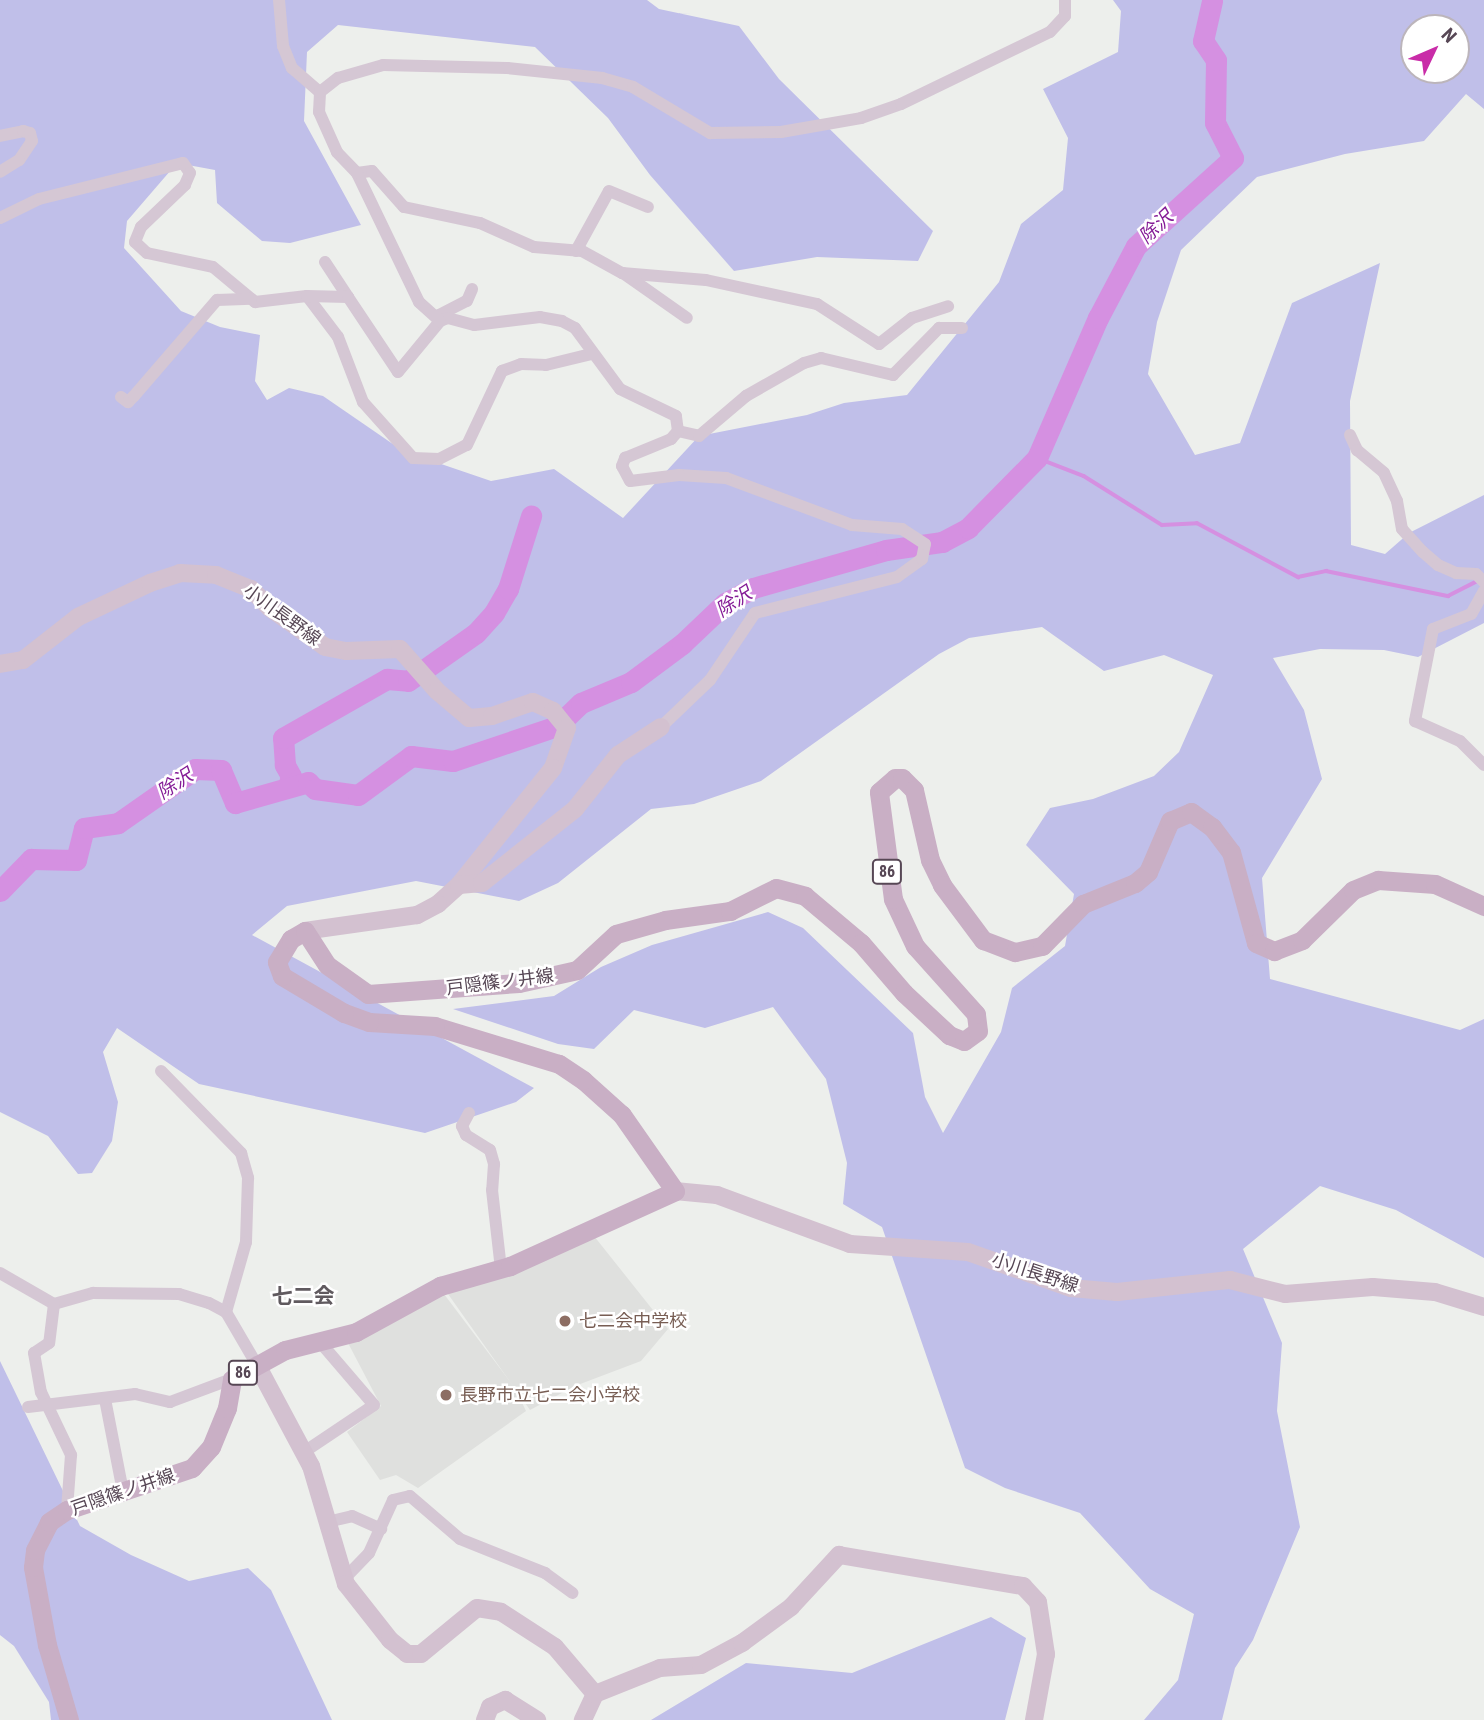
<!DOCTYPE html>
<html>
<head>
<meta charset="utf-8">
<style>
  body { margin:0 }
  #map { position:relative; width:1484px; height:1720px; overflow:hidden; background:#edefec; font-family:"Roboto Condensed","Noto Sans JP",sans-serif }
  div>[style] { position:absolute }
  .education>* { inset:0; background:#dfe0de }
  .green>* { inset:0; background:#c0bfe9 }
  .stream>* { height:3.5px; margin:-1.75px; padding:0 1.75px; transform-origin:1.75px; border-radius:1.75px; background:#d590e1 }
  .river>* { height:21px; margin:-10.5px; padding:0 10.5px; transform-origin:10.5px; border-radius:10.5px; background:#d590e1 }
  .street>* { height:12px; margin:-6px; padding:0 6px; transform-origin:6px; border-radius:6px; background:#d5c7d4 }
  .secondary>* { height:18px; margin:-9px; padding:0 9px; transform-origin:9px; border-radius:9px; background:#d3c1d0 }
  .primary>* { height:19px; margin:-9.5px; padding:0 9.5px; transform-origin:9.5px; border-radius:9.5px; background:#c9afc5 }
  .dots>* { width:19px; height:19px; translate:-50% -50%; box-sizing:border-box; border:4px solid #fff; border-radius:50% }
  span { translate:-50% -50%; white-space:nowrap; text-align:center; line-height:1.15; -webkit-text-stroke:5px #fff; paint-order:stroke }
  .shield-label span { padding:2px 5px; background:#fff; border:2px solid; border-radius:5px; -webkit-text-stroke-width:0 }
  .shield-label { font-size:16px; color:#574755; font-weight:700 }
  .street-label { font-size:18px; color:#574755 }
  .education-label { font-size:18px; color:#785e54 }
  .left { translate:0 -50%; text-align:left }
  .water-label { font-size:19px; color:#841b96; font-style:italic }
  .quarter-label { font-size:21px; color:#605a5f; font-weight:700 }
  .north { position:absolute; left:1400px; top:14px; width:70px; height:70px; box-sizing:border-box; background:#fff; border:2px solid #bcb5bb; border-radius:50%; rotate:46deg; font-size:19px; font-weight:700; line-height:28px; text-align:center; color:#574755 }
  .north::after { content:''; display:block; margin:auto; width:24px; height:32px; background:#c92ca8; clip-path:polygon(50% 0,100% 100%,50% 72%,0 100%) }
</style>
</head>
<body>
<div id="map">
  <div class="education">
    <i style="clip-path:polygon(594px 1236px,668px 1329px,641px 1361px,575px 1386px,530px 1410px,448px 1294px)"></i>
    <i style="clip-path:polygon(444px 1294px,515px 1388px,526px 1411px,418px 1488px,396px 1475px,380px 1480px,347px 1432px,381px 1406px,348px 1343px)"></i>
  </div>
  <div class="green">
    <i style="clip-path:polygon(evenodd,0 0,647px 0,659px 9px,739px 26px,779px 79px,933px 231px,918px 261px,817px 257px,734px 271px,650px 175px,608px 118px,535px 47px,338px 25px,307px 52px,304px 121px,361px 225px,290px 243px,262px 241px,217px 203px,215px 170px,177px 163px,127px 221px,124px 248px,181px 311px,220px 327px,260px 335px,255px 381px,267px 400px,289px 388px,323px 396px,403px 451px,491px 481px,554px 469px,623px 518px,699px 436px,807px 415px,844px 403px,907px 395px,999px 282px,1021px 224px,1063px 190px,1068px 138px,1043px 89px,1118px 52px,1121px 11px,1113px 0,1484px 0,1484px 109px,1466px 94px,1424px 141px,1345px 154px,1257px 177px,1181px 250px,1157px 322px,1148px 374px,1195px 455px,1240px 443px,1292px 303px,1380px 263px,1350px 401px,1351px 545px,1385px 554px,1409px 533px,1484px 495px,1484px 623px,1418px 657px,1384px 650px,1320px 649px,1273px 658px,1304px 710px,1322px 779px,1262px 878px,1270px 979px,1460px 1030px,1484px 1019px,1484px 1258px,1396px 1210px,1320px 1186px,1243px 1249px,1282px 1343px,1277px 1411px,1300px 1527px,1253px 1640px,1235px 1668px,1222px 1720px,1144px 1720px,1178px 1680px,1194px 1614px,1150px 1589px,1080px 1513px,1005px 1488px,965px 1468px,882px 1227px,843px 1204px,847px 1163px,826px 1079px,773px 1007px,705px 1028px,634px 1010px,594px 1049px,558px 1044px,453px 1009px,554px 996px,601px 967px,652px 945px,768px 912px,803px 928px,913px 1033px,925px 1097px,943px 1133px,1001px 1032px,1012px 988px,1065px 946px,1074px 894px,1026px 845px,1050px 808px,1093px 799px,1154px 776px,1179px 752px,1213px 675px,1164px 655px,1104px 671px,1042px 627px,969px 638px,939px 654px,761px 781px,694px 804px,651px 809px,558px 883px,519px 901px,416px 881px,287px 906px,252px 935px,534px 1088px,516px 1102px,425px 1133px,199px 1084px,117px 1028px,103px 1052px,118px 1102px,112px 1141px,92px 1173px,78px 1174px,48px 1136px,0 1112px,0 0,1414px 28px,1456px 28px,1456px 70px,1414px 70px,1414px 28px)"></i>
    <i style="clip-path:polygon(0 1361px,80px 1526px,131px 1555px,189px 1581px,248px 1568px,271px 1590px,332px 1720px,51px 1720px,49px 1702px,14px 1646px,0 1635px)"></i>
    <i style="clip-path:polygon(991px 1617px,1026px 1638px,1005px 1720px,651px 1720px,746px 1663px,852px 1673px)"></i>
  </div>
  <div class="stream">
    <i style="left:1037px;top:458px;width:50px;rotate:21deg"></i>
    <i style="left:1084px;top:476px;width:92px;rotate:32.1deg"></i>
    <i style="left:1162px;top:525px;width:35px;rotate:-3deg"></i>
    <i style="left:1197px;top:523px;width:115px;rotate:28.1deg"></i>
    <i style="left:1298px;top:577px;width:29px;rotate:-12deg"></i>
    <i style="left:1326px;top:571px;width:125px;rotate:11.6deg"></i>
    <i style="left:1448px;top:596px;width:35px;rotate:-27deg"></i>
  </div>
  <div class="river">
    <i style="left:288px;top:787px;width:11px;rotate:-75deg"></i>
    <i style="left:291px;top:776px;width:13px;rotate:-119deg"></i>
    <i style="left:285px;top:765px;width:27px;rotate:-94deg"></i>
    <i style="left:283px;top:738px;width:120px;rotate:-29.6deg"></i>
    <i style="left:387px;top:679px;width:21px;rotate:5deg"></i>
    <i style="left:408px;top:681px;width:83px;rotate:-35.2deg"></i>
    <i style="left:476px;top:633px;width:27px;rotate:-48deg"></i>
    <i style="left:494px;top:613px;width:28px;rotate:-60deg"></i>
    <i style="left:508px;top:589px;width:77px;rotate:-72.5deg"></i>
    <i style="left:0;top:891px;width:45px;rotate:-45.9deg"></i>
    <i style="left:31px;top:859px;width:45px;rotate:1.3deg"></i>
    <i style="left:76px;top:860px;width:33px;rotate:-76deg"></i>
    <i style="left:84px;top:828px;width:34px;rotate:-8deg"></i>
    <i style="left:118px;top:823px;width:94px;rotate:-35deg"></i>
    <i style="left:195px;top:769px;width:26px;rotate:2deg"></i>
    <i style="left:221px;top:770px;width:36px;rotate:67deg"></i>
    <i style="left:235px;top:803px;width:76px;rotate:-16deg"></i>
    <i style="left:308px;top:782px;width:10px;rotate:45deg"></i>
    <i style="left:315px;top:789px;width:43px;rotate:7.9deg"></i>
    <i style="left:358px;top:795px;width:66px;rotate:-36.3deg"></i>
    <i style="left:411px;top:756px;width:42px;rotate:6.8deg"></i>
    <i style="left:453px;top:761px;width:110px;rotate:-18.6deg"></i>
    <i style="left:557px;top:726px;width:33px;rotate:-44deg"></i>
    <i style="left:581px;top:703px;width:54px;rotate:-22.8deg"></i>
    <i style="left:631px;top:682px;width:64px;rotate:-36.7deg"></i>
    <i style="left:682px;top:644px;width:59px;rotate:-43.6deg"></i>
    <i style="left:725px;top:603px;width:32px;rotate:-28deg"></i>
    <i style="left:753px;top:588px;width:138px;rotate:-15.9deg"></i>
    <i style="left:886px;top:550px;width:57px;rotate:-8.1deg"></i>
    <i style="left:942px;top:542px;width:30px;rotate:-28deg"></i>
    <i style="left:968px;top:528px;width:98px;rotate:-45.4deg"></i>
    <i style="left:1037px;top:458px;width:153px;rotate:-66.5deg"></i>
    <i style="left:1098px;top:318px;width:81px;rotate:-62.2deg"></i>
    <i style="left:1136px;top:246px;width:131px;rotate:-42.2deg"></i>
    <i style="left:1233px;top:158px;width:39px;rotate:-117deg"></i>
    <i style="left:1215px;top:123px;width:63px;rotate:-89.1deg"></i>
    <i style="left:1216px;top:60px;width:23px;rotate:-124deg"></i>
    <i style="left:1203px;top:41px;width:41px;rotate:-77.3deg"></i>
  </div>
  <div class="street">
    <i style="left:279px;top:0;width:46px;rotate:85deg"></i>
    <i style="left:283px;top:46px;width:24px;rotate:68deg"></i>
    <i style="left:292px;top:68px;width:37px;rotate:41deg"></i>
    <i style="left:0;top:136px;width:24px;rotate:-12deg"></i>
    <i style="left:23px;top:131px;width:7px;rotate:16deg"></i>
    <i style="left:30px;top:133px;width:8px;rotate:76deg"></i>
    <i style="left:32px;top:141px;width:23px;rotate:124deg"></i>
    <i style="left:19px;top:160px;width:22px;rotate:148deg"></i>
    <i style="left:357px;top:173px;width:15px;rotate:-8deg"></i>
    <i style="left:372px;top:171px;width:48px;rotate:48.4deg"></i>
    <i style="left:404px;top:207px;width:78px;rotate:11.9deg"></i>
    <i style="left:480px;top:223px;width:59px;rotate:24deg"></i>
    <i style="left:534px;top:247px;width:48px;rotate:4.8deg"></i>
    <i style="left:582px;top:251px;width:46px;rotate:28.8deg"></i>
    <i style="left:622px;top:273px;width:84px;rotate:4.8deg"></i>
    <i style="left:706px;top:280px;width:114px;rotate:12.2deg"></i>
    <i style="left:817px;top:304px;width:74px;rotate:32.8deg"></i>
    <i style="left:879px;top:344px;width:42px;rotate:-38.2deg"></i>
    <i style="left:912px;top:318px;width:38px;rotate:-18deg"></i>
    <i style="left:0;top:218px;width:43px;rotate:-26deg"></i>
    <i style="left:39px;top:199px;width:148px;rotate:-14deg"></i>
    <i style="left:183px;top:163px;width:12px;rotate:55deg"></i>
    <i style="left:190px;top:173px;width:13px;rotate:113deg"></i>
    <i style="left:185px;top:185px;width:61px;rotate:136.3deg"></i>
    <i style="left:141px;top:227px;width:16px;rotate:112deg"></i>
    <i style="left:135px;top:242px;width:16px;rotate:43deg"></i>
    <i style="left:147px;top:253px;width:67px;rotate:12deg"></i>
    <i style="left:213px;top:267px;width:55px;rotate:39.8deg"></i>
    <i style="left:255px;top:302px;width:52px;rotate:-6.6deg"></i>
    <i style="left:307px;top:296px;width:51px;rotate:52.9deg"></i>
    <i style="left:338px;top:337px;width:70px;rotate:69deg"></i>
    <i style="left:363px;top:402px;width:75px;rotate:48.2deg"></i>
    <i style="left:413px;top:458px;width:26px;rotate:2deg"></i>
    <i style="left:439px;top:459px;width:31px;rotate:-27deg"></i>
    <i style="left:467px;top:445px;width:82px;rotate:-64.7deg"></i>
    <i style="left:502px;top:371px;width:20px;rotate:-20deg"></i>
    <i style="left:521px;top:364px;width:25px;rotate:2deg"></i>
    <i style="left:546px;top:365px;width:46px;rotate:-13.7deg"></i>
    <i style="left:576px;top:251px;width:68px;rotate:-61.2deg"></i>
    <i style="left:609px;top:191px;width:42px;rotate:22.3deg"></i>
    <i style="left:325px;top:262px;width:42px;rotate:56.7deg"></i>
    <i style="left:623px;top:273px;width:78px;rotate:35.1deg"></i>
    <i style="left:307px;top:296px;width:41px;rotate:1.4deg"></i>
    <i style="left:348px;top:297px;width:90px;rotate:56.3deg"></i>
    <i style="left:398px;top:372px;width:66px;rotate:-50.5deg"></i>
    <i style="left:440px;top:321px;width:6px;rotate:-99deg"></i>
    <i style="left:439px;top:315px;width:31px;rotate:-27deg"></i>
    <i style="left:467px;top:301px;width:13px;rotate:-67deg"></i>
    <i style="left:121px;top:397px;width:9px;rotate:36deg"></i>
    <i style="left:128px;top:402px;width:8px;rotate:-45deg"></i>
    <i style="left:134px;top:396px;width:127px;rotate:-49.2deg"></i>
    <i style="left:217px;top:300px;width:34px;rotate:-2deg"></i>
    <i style="left:678px;top:431px;width:22px;rotate:13deg"></i>
    <i style="left:699px;top:436px;width:62px;rotate:-40.4deg"></i>
    <i style="left:746px;top:396px;width:67px;rotate:-29.6deg"></i>
    <i style="left:804px;top:363px;width:18px;rotate:-16deg"></i>
    <i style="left:821px;top:358px;width:74px;rotate:13.3deg"></i>
    <i style="left:893px;top:375px;width:66px;rotate:-45.6deg"></i>
    <i style="left:939px;top:328px;width:23px"></i>
    <i style="left:1350px;top:435px;width:17px;rotate:65deg"></i>
    <i style="left:1357px;top:450px;width:35px;rotate:40deg"></i>
    <i style="left:1384px;top:473px;width:31px;rotate:65deg"></i>
    <i style="left:1397px;top:501px;width:28px;rotate:80deg"></i>
    <i style="left:1402px;top:529px;width:31px;rotate:48deg"></i>
    <i style="left:1423px;top:552px;width:20px;rotate:41deg"></i>
    <i style="left:1438px;top:565px;width:20px;rotate:24deg"></i>
    <i style="left:1456px;top:573px;width:20px;rotate:3deg"></i>
    <i style="left:1476px;top:574px;width:11px;rotate:45deg"></i>
    <i style="left:1484px;top:591px;width:26px;rotate:119deg"></i>
    <i style="left:1471px;top:614px;width:41px;rotate:158.5deg"></i>
    <i style="left:1433px;top:629px;width:94px;rotate:101.1deg"></i>
    <i style="left:1415px;top:721px;width:49px;rotate:24deg"></i>
    <i style="left:1460px;top:741px;width:34px;rotate:45deg"></i>
    <i style="left:661px;top:727px;width:68px;rotate:-43.8deg"></i>
    <i style="left:710px;top:680px;width:81px;rotate:-56.1deg"></i>
    <i style="left:755px;top:613px;width:146px;rotate:-14.2deg"></i>
    <i style="left:897px;top:577px;width:31px;rotate:-36deg"></i>
    <i style="left:922px;top:559px;width:15px;rotate:-79deg"></i>
    <i style="left:925px;top:544px;width:27px;rotate:-147deg"></i>
    <i style="left:902px;top:529px;width:50px;rotate:-175.4deg"></i>
    <i style="left:852px;top:525px;width:134px;rotate:-159.5deg"></i>
    <i style="left:726px;top:478px;width:47px;rotate:-176.3deg"></i>
    <i style="left:679px;top:475px;width:49px;rotate:173deg"></i>
    <i style="left:630px;top:481px;width:17px;rotate:-118deg"></i>
    <i style="left:622px;top:466px;width:9px;rotate:-69deg"></i>
    <i style="left:625px;top:458px;width:50px;rotate:-22.4deg"></i>
    <i style="left:671px;top:439px;width:11px;rotate:-49deg"></i>
    <i style="left:678px;top:431px;width:15px;rotate:-98deg"></i>
    <i style="left:676px;top:416px;width:62px;rotate:-154.3deg"></i>
    <i style="left:620px;top:389px;width:76px;rotate:-126.4deg"></i>
    <i style="left:575px;top:328px;width:15px;rotate:-152deg"></i>
    <i style="left:562px;top:321px;width:22px;rotate:-170deg"></i>
    <i style="left:540px;top:317px;width:66px;rotate:173.1deg"></i>
    <i style="left:474px;top:325px;width:27px;rotate:-165deg"></i>
    <i style="left:448px;top:318px;width:9px;rotate:159deg"></i>
    <i style="left:440px;top:321px;width:28px;rotate:-138deg"></i>
    <i style="left:419px;top:302px;width:143px;rotate:-115.7deg"></i>
    <i style="left:357px;top:173px;width:29px;rotate:-134deg"></i>
    <i style="left:337px;top:152px;width:44px;rotate:-114.2deg"></i>
    <i style="left:319px;top:112px;width:20px;rotate:-87deg"></i>
    <i style="left:320px;top:92px;width:23px;rotate:-38deg"></i>
    <i style="left:338px;top:78px;width:47px;rotate:-16.1deg"></i>
    <i style="left:383px;top:65px;width:124px;rotate:1.4deg"></i>
    <i style="left:507px;top:68px;width:96px;rotate:6deg"></i>
    <i style="left:602px;top:78px;width:32px;rotate:16deg"></i>
    <i style="left:633px;top:87px;width:90px;rotate:30.9deg"></i>
    <i style="left:710px;top:133px;width:71px;rotate:-0.8deg"></i>
    <i style="left:781px;top:132px;width:81px;rotate:-9.9deg"></i>
    <i style="left:861px;top:118px;width:42px;rotate:-19.3deg"></i>
    <i style="left:901px;top:104px;width:165px;rotate:-25.8deg"></i>
    <i style="left:1050px;top:32px;width:22px;rotate:-47deg"></i>
    <i style="left:1065px;top:16px;width:16px;rotate:-90deg"></i>
    <i style="left:161px;top:1071px;width:115px;rotate:45.7deg"></i>
    <i style="left:241px;top:1153px;width:26px;rotate:74deg"></i>
    <i style="left:248px;top:1178px;width:64px;rotate:91.8deg"></i>
    <i style="left:246px;top:1242px;width:73px;rotate:105.9deg"></i>
    <i style="left:469px;top:1113px;width:15px;rotate:118deg"></i>
    <i style="left:462px;top:1126px;width:10px;rotate:66deg"></i>
    <i style="left:466px;top:1135px;width:28px;rotate:32deg"></i>
    <i style="left:490px;top:1150px;width:15px;rotate:74deg"></i>
    <i style="left:494px;top:1164px;width:26px;rotate:94deg"></i>
    <i style="left:492px;top:1190px;width:80px;rotate:83.5deg"></i>
    <i style="left:0;top:1273px;width:62px;rotate:29.9deg"></i>
    <i style="left:54px;top:1304px;width:41px;rotate:-15.8deg"></i>
    <i style="left:93px;top:1293px;width:86px;rotate:0.7deg"></i>
    <i style="left:179px;top:1294px;width:31px;rotate:17deg"></i>
    <i style="left:209px;top:1303px;width:19px;rotate:28deg"></i>
    <i style="left:226px;top:1312px;width:61px;rotate:59.7deg"></i>
    <i style="left:54px;top:1304px;width:39px;rotate:97deg"></i>
    <i style="left:49px;top:1343px;width:18px;rotate:146deg"></i>
    <i style="left:34px;top:1353px;width:40px;rotate:80deg"></i>
    <i style="left:41px;top:1392px;width:70px;rotate:64.5deg"></i>
    <i style="left:71px;top:1455px;width:55px;rotate:94.2deg"></i>
    <i style="left:105px;top:1399px;width:95px;rotate:79deg"></i>
    <i style="left:28px;top:1407px;width:108px;rotate:-6.9deg"></i>
    <i style="left:135px;top:1394px;width:36px;rotate:13deg"></i>
    <i style="left:170px;top:1402px;width:66px;rotate:-20.4deg"></i>
    <i style="left:304px;top:1452px;width:84px;rotate:-33.9deg"></i>
    <i style="left:374px;top:1405px;width:83px;rotate:-130.6deg"></i>
    <i style="left:327px;top:1522px;width:26px;rotate:-13deg"></i>
    <i style="left:352px;top:1516px;width:32px;rotate:24deg"></i>
    <i style="left:344px;top:1579px;width:36px;rotate:-46deg"></i>
    <i style="left:369px;top:1553px;width:58px;rotate:-65.6deg"></i>
    <i style="left:393px;top:1500px;width:17px;rotate:-13deg"></i>
    <i style="left:410px;top:1496px;width:66px;rotate:40.7deg"></i>
    <i style="left:460px;top:1539px;width:92px;rotate:21.8deg"></i>
    <i style="left:545px;top:1573px;width:34px;rotate:36deg"></i>
  </div>
  <div class="secondary">
    <i style="left:0;top:664px;width:23px;rotate:-10deg"></i>
    <i style="left:23px;top:660px;width:70px;rotate:-38deg"></i>
    <i style="left:78px;top:617px;width:80px;rotate:-25.3deg"></i>
    <i style="left:150px;top:583px;width:32px;rotate:-18deg"></i>
    <i style="left:180px;top:573px;width:36px;rotate:3deg"></i>
    <i style="left:216px;top:575px;width:38px;rotate:22deg"></i>
    <i style="left:251px;top:589px;width:27px;rotate:45deg"></i>
    <i style="left:270px;top:608px;width:67px;rotate:35.3deg"></i>
    <i style="left:325px;top:647px;width:21px;rotate:11deg"></i>
    <i style="left:346px;top:651px;width:54px;rotate:-2.1deg"></i>
    <i style="left:400px;top:649px;width:56px;rotate:48.6deg"></i>
    <i style="left:437px;top:691px;width:42px;rotate:40.2deg"></i>
    <i style="left:469px;top:718px;width:23px;rotate:-5deg"></i>
    <i style="left:492px;top:716px;width:43px;rotate:-18.9deg"></i>
    <i style="left:533px;top:702px;width:22px;rotate:24deg"></i>
    <i style="left:553px;top:711px;width:22px;rotate:51deg"></i>
    <i style="left:567px;top:728px;width:42px;rotate:109.3deg"></i>
    <i style="left:553px;top:768px;width:150px;rotate:128.8deg"></i>
    <i style="left:459px;top:885px;width:28px;rotate:138deg"></i>
    <i style="left:438px;top:904px;width:24px;rotate:152deg"></i>
    <i style="left:417px;top:915px;width:113px;rotate:171.9deg"></i>
    <i style="left:459px;top:885px;width:23px;rotate:-5deg"></i>
    <i style="left:482px;top:883px;width:119px;rotate:-38.5deg"></i>
    <i style="left:575px;top:809px;width:69px;rotate:-51.5deg"></i>
    <i style="left:618px;top:755px;width:51px;rotate:-33.1deg"></i>
    <i style="left:675px;top:1191px;width:42px;rotate:5.4deg"></i>
    <i style="left:717px;top:1195px;width:142px;rotate:20.2deg"></i>
    <i style="left:850px;top:1244px;width:118px;rotate:3.9deg"></i>
    <i style="left:968px;top:1252px;width:109px;rotate:19.3deg"></i>
    <i style="left:1071px;top:1288px;width:46px;rotate:5deg"></i>
    <i style="left:1117px;top:1292px;width:114px;rotate:-6.1deg"></i>
    <i style="left:1230px;top:1280px;width:57px;rotate:14.3deg"></i>
    <i style="left:1285px;top:1294px;width:88px;rotate:-4.5deg"></i>
    <i style="left:1373px;top:1287px;width:62px;rotate:4.6deg"></i>
    <i style="left:1435px;top:1292px;width:51px;rotate:17deg"></i>
    <i style="left:257px;top:1365px;width:115px;rotate:61.9deg"></i>
    <i style="left:311px;top:1466px;width:123px;rotate:73.5deg"></i>
    <i style="left:346px;top:1584px;width:71px;rotate:51.8deg"></i>
    <i style="left:390px;top:1640px;width:22px;rotate:39deg"></i>
    <i style="left:407px;top:1654px;width:14px"></i>
    <i style="left:421px;top:1654px;width:72px;rotate:-39.4deg"></i>
    <i style="left:477px;top:1608px;width:24px;rotate:9deg"></i>
    <i style="left:501px;top:1612px;width:64px;rotate:32.9deg"></i>
    <i style="left:555px;top:1647px;width:62px;rotate:49.6deg"></i>
    <i style="left:595px;top:1694px;width:29px;rotate:115deg"></i>
    <i style="left:595px;top:1694px;width:70px;rotate:-21.8deg"></i>
    <i style="left:660px;top:1668px;width:41px;rotate:-4.2deg"></i>
    <i style="left:701px;top:1665px;width:47px;rotate:-28.2deg"></i>
    <i style="left:742px;top:1643px;width:61px;rotate:-36.3deg"></i>
    <i style="left:791px;top:1607px;width:71px;rotate:-47.3deg"></i>
    <i style="left:839px;top:1555px;width:187px;rotate:9.6deg"></i>
    <i style="left:1023px;top:1586px;width:22px;rotate:47deg"></i>
    <i style="left:1038px;top:1602px;width:53px;rotate:81.3deg"></i>
    <i style="left:1046px;top:1654px;width:67px;rotate:100.3deg"></i>
    <i style="left:485px;top:1720px;width:14px;rotate:-69deg"></i>
    <i style="left:490px;top:1707px;width:17px;rotate:-25deg"></i>
    <i style="left:505px;top:1700px;width:38px;rotate:32deg"></i>
  </div>
  <div class="primary">
    <i style="left:69px;top:1720px;width:78px;rotate:-106.3deg"></i>
    <i style="left:47px;top:1645px;width:79px;rotate:-100.2deg"></i>
    <i style="left:33px;top:1567px;width:17px;rotate:-83deg"></i>
    <i style="left:35px;top:1550px;width:31px;rotate:-63deg"></i>
    <i style="left:49px;top:1522px;width:22px;rotate:-34deg"></i>
    <i style="left:67px;top:1510px;width:132px;rotate:-18.6deg"></i>
    <i style="left:192px;top:1468px;width:28px;rotate:-48deg"></i>
    <i style="left:211px;top:1447px;width:42px;rotate:-67.7deg"></i>
    <i style="left:227px;top:1408px;width:29px;rotate:-80deg"></i>
    <i style="left:232px;top:1379px;width:60px;rotate:-28.7deg"></i>
    <i style="left:285px;top:1350px;width:73px;rotate:-14.2deg"></i>
    <i style="left:356px;top:1332px;width:96px;rotate:-28.7deg"></i>
    <i style="left:440px;top:1286px;width:73px;rotate:-15.9deg"></i>
    <i style="left:510px;top:1266px;width:181px;rotate:-24.4deg"></i>
    <i style="left:675px;top:1191px;width:93px;rotate:-124.9deg"></i>
    <i style="left:622px;top:1115px;width:52px;rotate:-138.1deg"></i>
    <i style="left:583px;top:1080px;width:29px;rotate:-146deg"></i>
    <i style="left:559px;top:1064px;width:130px;rotate:-163deg"></i>
    <i style="left:435px;top:1026px;width:66px;rotate:-176.5deg"></i>
    <i style="left:369px;top:1022px;width:27px;rotate:-160deg"></i>
    <i style="left:344px;top:1013px;width:72px;rotate:-149.2deg"></i>
    <i style="left:282px;top:976px;width:15px;rotate:-110deg"></i>
    <i style="left:277px;top:962px;width:27px;rotate:-59deg"></i>
    <i style="left:291px;top:939px;width:16px;rotate:-30deg"></i>
    <i style="left:305px;top:931px;width:40px;rotate:57.1deg"></i>
    <i style="left:327px;top:965px;width:50px;rotate:35.3deg"></i>
    <i style="left:368px;top:994px;width:151px;rotate:-4.2deg"></i>
    <i style="left:519px;top:983px;width:59px;rotate:-12.6deg"></i>
    <i style="left:577px;top:970px;width:53px;rotate:-42.7deg"></i>
    <i style="left:616px;top:934px;width:51px;rotate:-15.9deg"></i>
    <i style="left:665px;top:920px;width:66px;rotate:-7.9deg"></i>
    <i style="left:730px;top:911px;width:51px;rotate:-26.6deg"></i>
    <i style="left:776px;top:888px;width:30px;rotate:15deg"></i>
    <i style="left:805px;top:896px;width:73px;rotate:40deg"></i>
    <i style="left:861px;top:943px;width:66px;rotate:49.3deg"></i>
    <i style="left:904px;top:993px;width:62px;rotate:43deg"></i>
    <i style="left:949px;top:1035px;width:16px;rotate:22deg"></i>
    <i style="left:964px;top:1041px;width:17px;rotate:-36deg"></i>
    <i style="left:978px;top:1031px;width:17px;rotate:-97deg"></i>
    <i style="left:976px;top:1014px;width:91px;rotate:-131.9deg"></i>
    <i style="left:915px;top:946px;width:52px;rotate:-115.1deg"></i>
    <i style="left:893px;top:899px;width:108px;rotate:-97.5deg"></i>
    <i style="left:879px;top:792px;width:21px;rotate:-41deg"></i>
    <i style="left:895px;top:778px;width:7px"></i>
    <i style="left:902px;top:778px;width:17px;rotate:45deg"></i>
    <i style="left:914px;top:790px;width:72px;rotate:77.1deg"></i>
    <i style="left:930px;top:860px;width:28px;rotate:64deg"></i>
    <i style="left:942px;top:885px;width:69px;rotate:53.3deg"></i>
    <i style="left:983px;top:940px;width:34px;rotate:21deg"></i>
    <i style="left:1015px;top:952px;width:28px;rotate:-13deg"></i>
    <i style="left:1042px;top:946px;width:59px;rotate:-45.7deg"></i>
    <i style="left:1083px;top:904px;width:56px;rotate:-22deg"></i>
    <i style="left:1135px;top:883px;width:17px;rotate:-40deg"></i>
    <i style="left:1148px;top:872px;width:56px;rotate:-66.7deg"></i>
    <i style="left:1170px;top:821px;width:23px;rotate:-23deg"></i>
    <i style="left:1191px;top:812px;width:26px;rotate:36deg"></i>
    <i style="left:1212px;top:827px;width:31px;rotate:53deg"></i>
    <i style="left:1231px;top:852px;width:94px;rotate:74.6deg"></i>
    <i style="left:1256px;top:943px;width:20px;rotate:24deg"></i>
    <i style="left:1274px;top:951px;width:30px;rotate:-21deg"></i>
    <i style="left:1302px;top:940px;width:71px;rotate:-44.4deg"></i>
    <i style="left:1353px;top:890px;width:27px;rotate:-22deg"></i>
    <i style="left:1378px;top:880px;width:57px;rotate:4deg"></i>
    <i style="left:1435px;top:884px;width:54px;rotate:24.2deg"></i>
  </div>
  <div class="dots">
    <i style="left:565px;top:1321px;background:#8d6e63"></i>
    <i style="left:446px;top:1395px;background:#8d6e63"></i>
  </div>
  <div class="shield-label">
    <span style="left:887px;top:872px">86</span>
    <span style="left:243px;top:1373px">86</span>
  </div>
  <div class="street-label">
    <span style="left:282px;top:615px;rotate:36deg">小川長野線</span>
    <span style="left:500px;top:982px;rotate:-7deg">戸隠篠ノ井線</span>
    <span style="left:1035px;top:1273px;rotate:18deg">小川長野線</span>
    <span style="left:123px;top:1492px;rotate:-19deg">戸隠篠ノ井線</span>
  </div>
  <div class="education-label">
    <span class="left" style="left:579px;top:1321px">七二会中学校</span>
    <span class="left" style="left:460px;top:1395px">長野市立七二会小学校</span>
  </div>
  <div class="water-label">
    <span style="left:1156px;top:227px;rotate:-43deg">除沢</span>
    <span style="left:734px;top:602px;rotate:-33deg">除沢</span>
    <span style="left:175px;top:784px;rotate:-33deg">除沢</span>
  </div>
  <div class="quarter-label">
    <span style="left:303px;top:1296px">七二会</span>
  </div>
  <div class="north">N</div>
</div>
</body>
</html>
